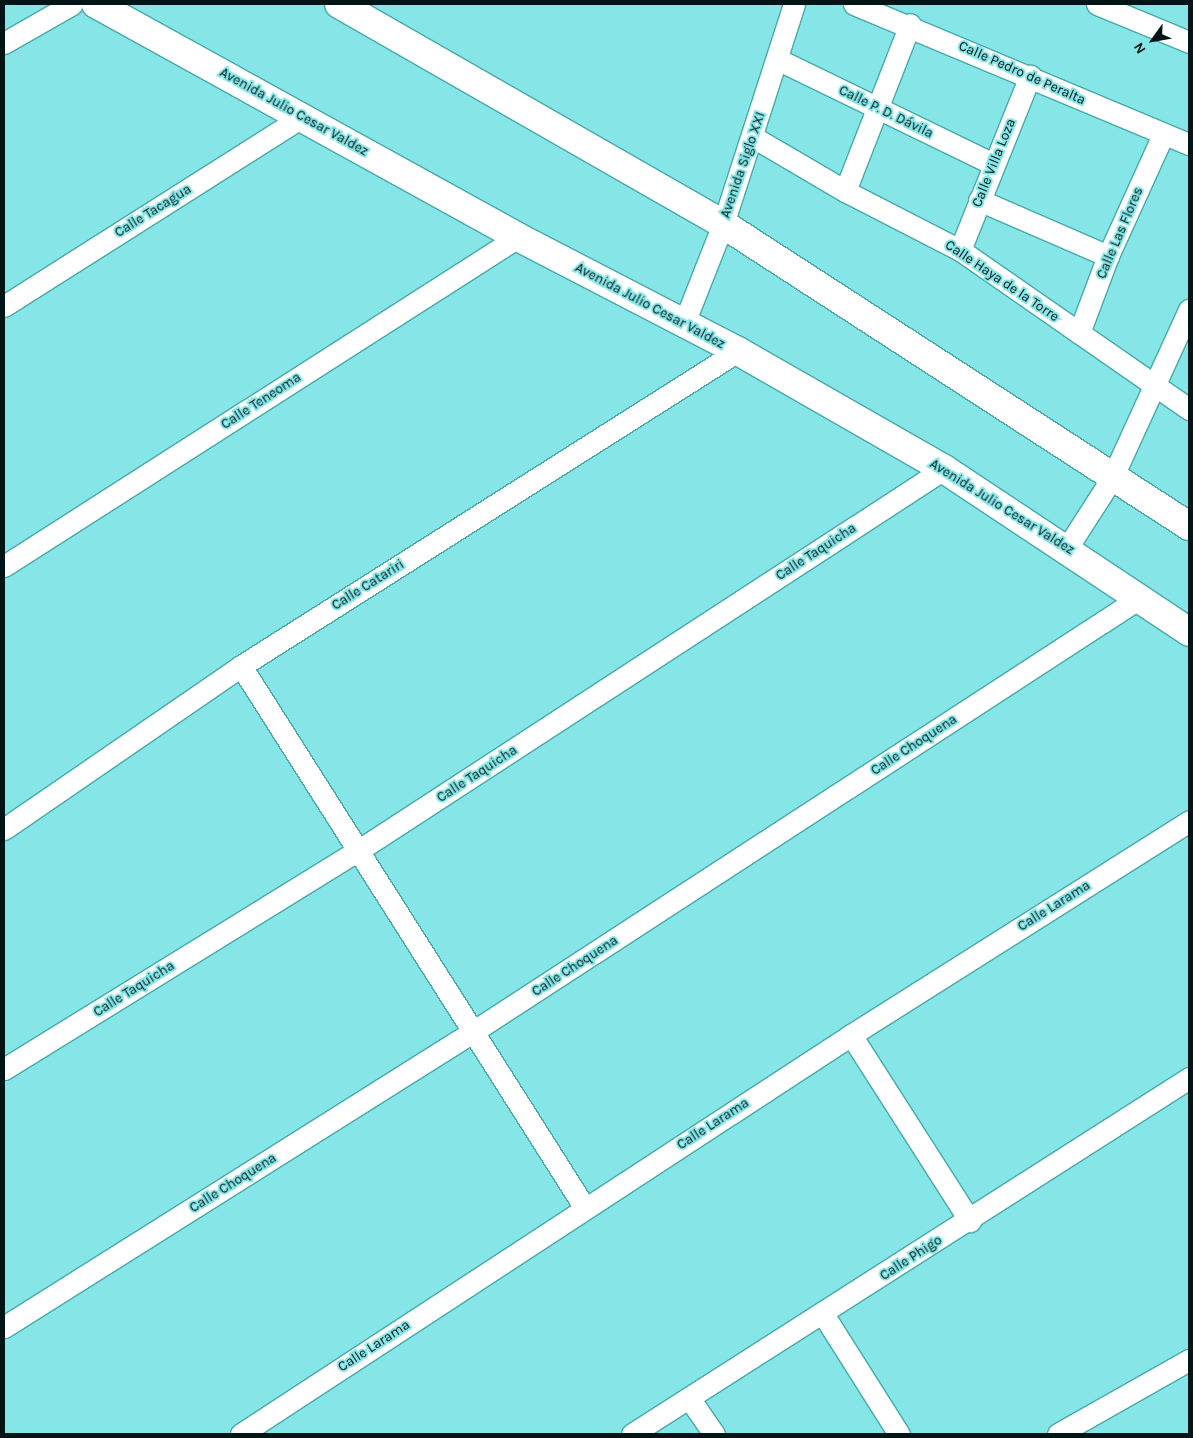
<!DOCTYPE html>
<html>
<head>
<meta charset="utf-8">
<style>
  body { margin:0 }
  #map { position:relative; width:1193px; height:1438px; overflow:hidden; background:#86e6e7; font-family:Karla,sans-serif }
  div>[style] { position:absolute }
  .roads { filter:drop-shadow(1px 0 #46a9aa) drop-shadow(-1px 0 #46a9aa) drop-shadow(0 1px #46a9aa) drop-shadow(0 -1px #46a9aa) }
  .street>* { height:21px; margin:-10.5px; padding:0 10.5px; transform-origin:10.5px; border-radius:10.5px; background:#fff }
  .secondary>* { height:28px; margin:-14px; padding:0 14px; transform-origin:14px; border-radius:14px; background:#fff }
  span { translate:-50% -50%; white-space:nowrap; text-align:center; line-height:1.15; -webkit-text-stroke:4px #86e6e7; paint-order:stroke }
  .street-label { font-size:14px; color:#021516 }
  .frame { position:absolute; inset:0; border:5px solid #021516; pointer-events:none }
  .north { position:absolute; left:1128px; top:15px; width:50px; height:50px; -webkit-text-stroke:4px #86e6e7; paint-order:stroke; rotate:238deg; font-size:14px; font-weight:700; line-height:20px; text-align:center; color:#021516 }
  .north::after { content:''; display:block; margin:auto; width:18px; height:22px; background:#021516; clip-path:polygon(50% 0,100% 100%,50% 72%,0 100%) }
</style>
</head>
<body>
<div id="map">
  <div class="roads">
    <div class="street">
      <i style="left:854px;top:4px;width:363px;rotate:22.7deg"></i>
      <i style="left:1097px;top:4px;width:100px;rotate:22.4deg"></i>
      <i style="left:4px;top:43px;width:78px;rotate:-29.8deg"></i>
      <i style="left:779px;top:60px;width:238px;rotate:25.9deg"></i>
      <i style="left:753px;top:137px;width:107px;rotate:30.4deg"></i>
      <i style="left:845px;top:191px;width:129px;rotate:27.2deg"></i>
      <i style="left:960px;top:250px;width:279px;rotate:34.8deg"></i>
      <i style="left:845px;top:191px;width:179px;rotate:-68.7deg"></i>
      <i style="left:979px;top:200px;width:141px;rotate:23.5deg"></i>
      <i style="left:960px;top:250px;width:188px;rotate:-68.1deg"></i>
      <i style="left:4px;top:306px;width:354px;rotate:-32.4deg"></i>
      <i style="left:684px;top:323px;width:106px;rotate:-68.5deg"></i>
      <i style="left:723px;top:224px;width:231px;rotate:-72.1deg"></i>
      <i style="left:1079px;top:333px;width:82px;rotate:-69.4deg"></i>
      <i style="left:1108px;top:256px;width:133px;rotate:-65.6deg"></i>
      <i style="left:1067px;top:548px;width:83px;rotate:-57.3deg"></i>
      <i style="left:1112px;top:478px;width:185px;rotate:-65.4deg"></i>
      <i style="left:4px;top:566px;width:610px;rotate:-32.62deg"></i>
      <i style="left:241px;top:666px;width:642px;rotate:57.6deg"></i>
      <i style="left:4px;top:829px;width:288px;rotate:-34.5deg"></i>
      <i style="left:241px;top:666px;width:588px;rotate:-32.37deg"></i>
      <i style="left:851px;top:1035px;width:221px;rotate:57.4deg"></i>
      <i style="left:4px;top:1069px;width:417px;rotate:-31.7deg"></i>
      <i style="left:359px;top:850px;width:698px;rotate:-33.08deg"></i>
      <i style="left:823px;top:1314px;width:142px;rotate:57.7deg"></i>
      <i style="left:4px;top:1327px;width:555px;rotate:-32.2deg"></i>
      <i style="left:474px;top:1031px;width:796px;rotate:-33.05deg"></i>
      <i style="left:689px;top:1398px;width:44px;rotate:55.2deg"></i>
      <i style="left:241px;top:1434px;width:729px;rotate:-33.19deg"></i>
      <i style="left:851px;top:1035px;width:400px;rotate:-32.3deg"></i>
      <i style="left:632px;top:1434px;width:661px;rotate:-32.58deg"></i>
      <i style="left:1058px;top:1434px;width:150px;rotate:-29.5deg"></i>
    </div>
    <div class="secondary">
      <i style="left:96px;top:4px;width:482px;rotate:28.9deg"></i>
      <i style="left:518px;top:237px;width:248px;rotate:27.4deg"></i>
      <i style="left:738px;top:351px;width:237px;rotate:29.8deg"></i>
      <i style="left:944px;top:469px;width:294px;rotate:33.6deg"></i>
      <i style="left:339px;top:4px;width:443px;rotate:29.8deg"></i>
      <i style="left:723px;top:224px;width:555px;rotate:32.95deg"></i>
    </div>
  </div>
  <div class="street-label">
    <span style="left:1022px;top:73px;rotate:24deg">Calle Pedro de Peralta</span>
    <span style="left:294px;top:112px;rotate:29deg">Avenida Julio Cesar Valdez</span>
    <span style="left:886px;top:112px;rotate:26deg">Calle P. D. Dávila</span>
    <span style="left:994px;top:163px;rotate:-68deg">Calle Villa Loza</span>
    <span style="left:743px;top:165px;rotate:-71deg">Avenida Siglo XXI</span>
    <span style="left:153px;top:211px;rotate:-32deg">Calle Tacagua</span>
    <span style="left:1120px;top:233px;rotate:-67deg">Calle Las Flores</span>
    <span style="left:1002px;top:281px;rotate:34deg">Calle Haya de la Torre</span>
    <span style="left:650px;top:306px;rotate:28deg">Avenida Julio Cesar Valdez</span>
    <span style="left:261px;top:401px;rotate:-33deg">Calle Teneoma</span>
    <span style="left:1002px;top:507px;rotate:32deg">Avenida Julio Cesar Valdez</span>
    <span style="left:816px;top:552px;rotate:-33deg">Calle Taquicha</span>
    <span style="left:368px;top:585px;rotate:-32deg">Calle Catariri</span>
    <span style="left:914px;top:745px;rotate:-33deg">Calle Choquena</span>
    <span style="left:477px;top:774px;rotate:-33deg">Calle Taquicha</span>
    <span style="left:1054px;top:906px;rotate:-32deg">Calle Larama</span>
    <span style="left:575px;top:966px;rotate:-33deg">Calle Choquena</span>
    <span style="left:134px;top:989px;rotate:-32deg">Calle Taquicha</span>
    <span style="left:713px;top:1124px;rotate:-33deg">Calle Larama</span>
    <span style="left:233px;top:1183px;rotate:-32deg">Calle Choquena</span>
    <span style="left:911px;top:1258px;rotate:-33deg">Calle Phigo</span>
    <span style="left:374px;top:1346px;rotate:-33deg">Calle Larama</span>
  </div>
  <div class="frame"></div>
  <div class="north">N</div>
</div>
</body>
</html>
